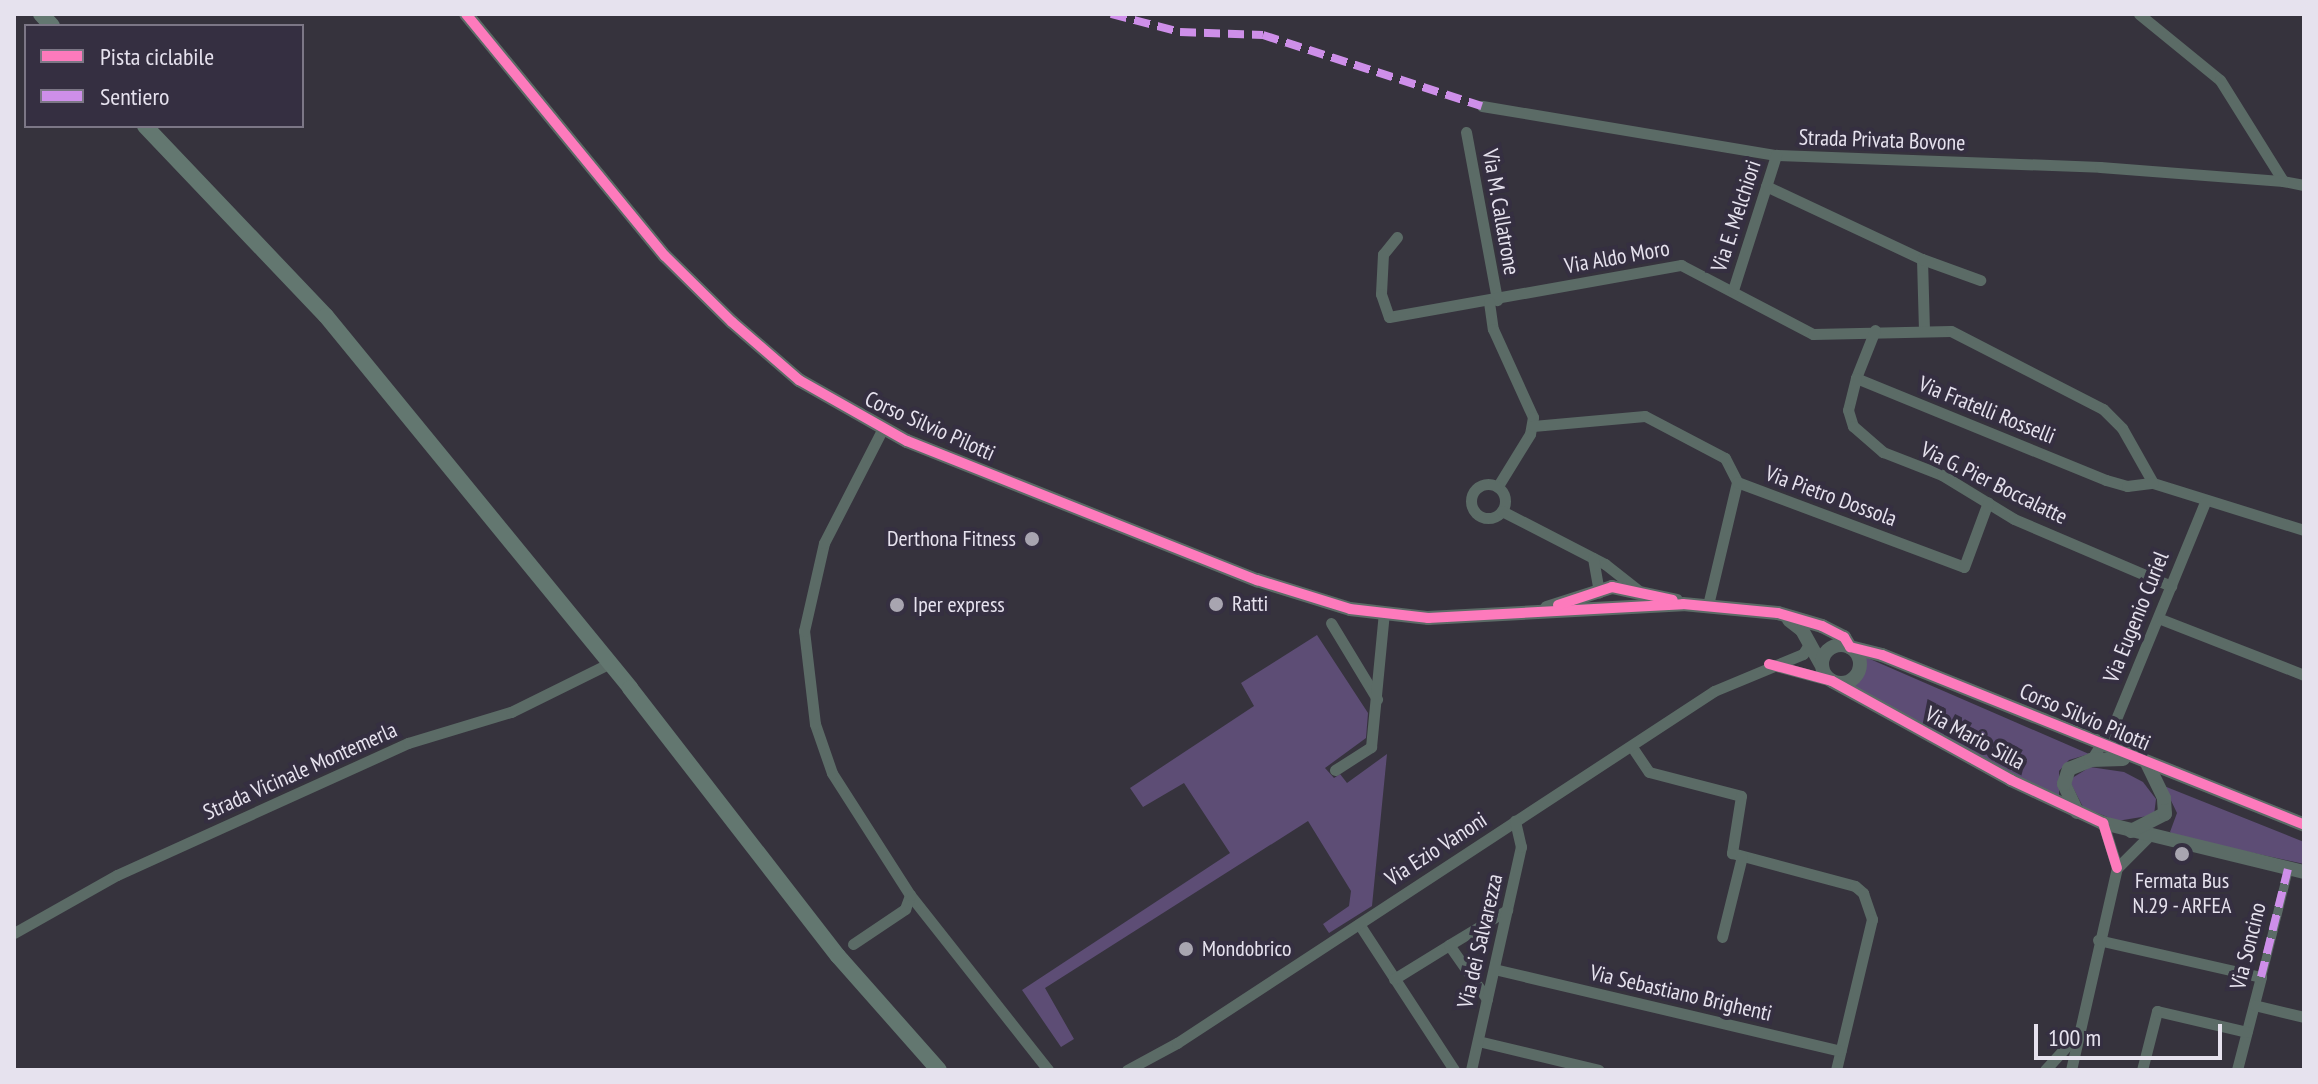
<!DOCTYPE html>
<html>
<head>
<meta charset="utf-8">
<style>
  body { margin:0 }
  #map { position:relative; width:2318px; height:1084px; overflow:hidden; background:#36333d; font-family:"PT Sans Narrow",sans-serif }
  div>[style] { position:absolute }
  .green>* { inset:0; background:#5d4d75 }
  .pedestrian>* { height:9px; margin:-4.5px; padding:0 4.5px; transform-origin:4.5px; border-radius:4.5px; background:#5b6b66 }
  .minor>* { height:11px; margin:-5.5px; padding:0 5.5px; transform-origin:5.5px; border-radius:5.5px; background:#5b6b66 }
  .minor>.ring { margin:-5.5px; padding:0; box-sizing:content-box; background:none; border:11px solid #5b6b66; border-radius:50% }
  .tertiary>* { height:14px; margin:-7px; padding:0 7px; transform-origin:7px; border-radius:7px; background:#5b6b66 }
  .tertiary>.ring { margin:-7px; padding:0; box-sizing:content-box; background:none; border:14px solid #5b6b66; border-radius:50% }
  .secondary>* { height:16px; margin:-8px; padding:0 8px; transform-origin:8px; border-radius:8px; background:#637770 }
  .quiet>* { height:8px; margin-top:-4px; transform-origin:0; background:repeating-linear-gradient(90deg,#ce8fe9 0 16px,transparent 0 24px) }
  .cycleway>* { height:10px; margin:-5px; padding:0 5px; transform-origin:5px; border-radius:5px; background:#fd7abc }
  .dots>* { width:22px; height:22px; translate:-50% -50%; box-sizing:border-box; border:4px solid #352f41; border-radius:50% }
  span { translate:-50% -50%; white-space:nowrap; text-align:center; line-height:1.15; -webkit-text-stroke:8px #352f41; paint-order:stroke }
  .street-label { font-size:22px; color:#e6e2ee }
  .poi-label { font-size:22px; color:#e6e2ee }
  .right { translate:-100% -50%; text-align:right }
  .left { translate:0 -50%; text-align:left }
  .frame { position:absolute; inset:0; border:16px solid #e6e2ee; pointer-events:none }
  .legend { position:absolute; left:24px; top:24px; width:280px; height:104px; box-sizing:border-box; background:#352f41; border:2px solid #7c7786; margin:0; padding:10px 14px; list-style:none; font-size:24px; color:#e6e2ee }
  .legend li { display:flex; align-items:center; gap:16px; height:40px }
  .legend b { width:40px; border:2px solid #7c7786 }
  .scale { position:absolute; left:2034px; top:1024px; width:188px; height:36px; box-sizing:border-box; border:4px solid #e6e2ee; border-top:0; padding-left:10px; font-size:24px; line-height:28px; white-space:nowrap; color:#e6e2ee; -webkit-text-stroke:6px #352f41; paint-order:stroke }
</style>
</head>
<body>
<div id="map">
  <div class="green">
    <i style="clip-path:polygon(1317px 635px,1368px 713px,1366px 738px,1325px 768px,1334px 778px,1340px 774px,1347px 783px,1387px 754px,1372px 906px,1329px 933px,1323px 924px,1349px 906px,1351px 891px,1308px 821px,1045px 988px,1074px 1039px,1061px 1047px,1022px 990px,1230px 853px,1184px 783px,1143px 807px,1130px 788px,1254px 706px,1241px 683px)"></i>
    <i style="clip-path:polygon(1863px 656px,2089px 754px,2069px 760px,2059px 771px,2059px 799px,1848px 688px,1864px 673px)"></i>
    <i style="clip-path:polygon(2090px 767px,2124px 772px,2143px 782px,2156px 799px,2154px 815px,2117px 821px,2083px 807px,2069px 780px)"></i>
    <i style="clip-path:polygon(2164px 786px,2304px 842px,2304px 864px,2174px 836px,2170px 832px,2177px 813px)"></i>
  </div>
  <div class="pedestrian">
    <i style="left:2261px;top:977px;width:111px;rotate:-76deg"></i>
  </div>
  <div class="minor">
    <i style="left:2139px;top:14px;width:104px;rotate:39.2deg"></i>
    <i style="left:2220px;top:80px;width:119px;rotate:58deg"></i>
    <i style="left:2283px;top:181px;width:21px;rotate:11deg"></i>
    <i style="left:1482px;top:106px;width:298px;rotate:9.5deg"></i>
    <i style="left:1776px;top:155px;width:324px;rotate:2.1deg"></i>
    <i style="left:2100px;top:167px;width:184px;rotate:4.4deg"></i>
    <i style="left:1466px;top:132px;width:171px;rotate:79.5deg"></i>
    <i style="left:1766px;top:186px;width:172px;rotate:25.1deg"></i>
    <i style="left:1922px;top:259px;width:70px;rotate:88.4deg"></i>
    <i style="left:1397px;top:237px;width:22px;rotate:129deg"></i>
    <i style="left:1383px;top:254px;width:40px;rotate:92.9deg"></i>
    <i style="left:1381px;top:294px;width:24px;rotate:71deg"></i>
    <i style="left:1389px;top:317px;width:297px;rotate:-10.1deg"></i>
    <i style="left:1681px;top:265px;width:149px;rotate:27.6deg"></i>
    <i style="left:1813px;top:334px;width:138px;rotate:-1.2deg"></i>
    <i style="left:1951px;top:331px;width:171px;rotate:27.2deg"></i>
    <i style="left:2103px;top:409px;width:27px;rotate:45deg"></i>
    <i style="left:2122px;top:428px;width:63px;rotate:60.6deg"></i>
    <i style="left:2153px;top:483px;width:158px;rotate:17.3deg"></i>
    <i style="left:1922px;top:259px;width:62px;rotate:19.9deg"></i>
    <i style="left:1733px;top:290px;width:142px;rotate:-72.3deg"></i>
    <i style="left:1489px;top:302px;width:27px;rotate:82deg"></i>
    <i style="left:1493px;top:329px;width:97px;rotate:65.6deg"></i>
    <i style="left:1533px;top:417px;width:17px;rotate:100deg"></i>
    <i style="left:1530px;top:434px;width:61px;rotate:121.6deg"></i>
    <i style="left:1875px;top:330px;width:52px;rotate:111.6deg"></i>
    <i style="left:1856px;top:378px;width:270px;rotate:22.2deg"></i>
    <i style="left:2106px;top:480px;width:22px;rotate:16deg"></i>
    <i style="left:2127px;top:486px;width:26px;rotate:-7deg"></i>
    <i style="left:1856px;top:378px;width:33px;rotate:104deg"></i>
    <i style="left:1848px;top:410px;width:17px;rotate:73deg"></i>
    <i style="left:1853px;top:426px;width:40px;rotate:41deg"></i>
    <i style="left:1883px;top:452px;width:63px;rotate:21.3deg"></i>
    <i style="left:1942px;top:475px;width:84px;rotate:31.4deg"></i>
    <i style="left:2014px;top:519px;width:171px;rotate:23.1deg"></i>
    <i style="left:1533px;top:426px;width:112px;rotate:-5.1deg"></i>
    <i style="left:1645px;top:416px;width:90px;rotate:27.7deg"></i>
    <i style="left:1725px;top:458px;width:27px;rotate:63deg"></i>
    <i class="ring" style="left:1471px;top:484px;width:23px;height:23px"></i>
    <i style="left:1502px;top:511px;width:116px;rotate:27.2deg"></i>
    <i style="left:1605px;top:564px;width:42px;rotate:38.2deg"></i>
    <i style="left:1593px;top:558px;width:35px;rotate:80deg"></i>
    <i style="left:1708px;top:605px;width:126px;rotate:-76.7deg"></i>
    <i style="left:1737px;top:482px;width:242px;rotate:20.5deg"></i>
    <i style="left:1964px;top:567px;width:69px;rotate:-69.7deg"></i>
    <i style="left:2158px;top:618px;width:157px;rotate:21.3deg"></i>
    <i style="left:1331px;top:623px;width:89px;rotate:58.8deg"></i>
    <i style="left:1773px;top:665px;width:61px;rotate:15.2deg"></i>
    <i style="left:1632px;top:747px;width:30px;rotate:56deg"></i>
    <i style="left:1649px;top:772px;width:95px;rotate:14.6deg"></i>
    <i style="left:1741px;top:796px;width:58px;rotate:99deg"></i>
    <i style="left:1732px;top:853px;width:127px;rotate:15deg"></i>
    <i style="left:1855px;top:886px;width:11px;rotate:41deg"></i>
    <i style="left:1863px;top:893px;width:28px;rotate:71deg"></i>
    <i style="left:1872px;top:919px;width:155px;rotate:103.4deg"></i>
    <i style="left:2091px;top:760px;width:43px;rotate:-57.4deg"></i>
    <i style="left:2114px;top:724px;width:240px;rotate:-67.7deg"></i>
    <i style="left:1335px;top:770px;width:43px;rotate:-32.6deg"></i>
    <i style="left:1371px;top:747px;width:135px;rotate:-84.5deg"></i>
    <i style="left:2117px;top:868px;width:44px;rotate:-45deg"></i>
    <i style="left:910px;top:895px;width:223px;rotate:51.7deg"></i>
    <i style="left:1359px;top:924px;width:174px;rotate:56.9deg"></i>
    <i style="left:14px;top:933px;width:118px;rotate:-29.4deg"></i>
    <i style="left:117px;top:875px;width:320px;rotate:-24.4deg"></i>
    <i style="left:408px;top:743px;width:108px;rotate:-16.8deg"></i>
    <i style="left:511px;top:712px;width:110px;rotate:-26.3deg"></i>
    <i style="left:1722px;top:937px;width:83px;rotate:-76.1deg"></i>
    <i style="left:2098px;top:940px;width:167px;rotate:12.8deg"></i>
    <i style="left:2261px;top:977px;width:96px;rotate:104.5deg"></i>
    <i style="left:853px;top:944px;width:63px;rotate:-33.9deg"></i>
    <i style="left:905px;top:909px;width:15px;rotate:-70deg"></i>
    <i style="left:910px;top:895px;width:145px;rotate:-122.6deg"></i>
    <i style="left:832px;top:773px;width:52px;rotate:-109.1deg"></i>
    <i style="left:815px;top:724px;width:94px;rotate:-96.7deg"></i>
    <i style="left:804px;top:631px;width:90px;rotate:-77.2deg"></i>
    <i style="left:824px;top:543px;width:127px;rotate:-62.8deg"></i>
    <i style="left:1494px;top:969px;width:356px;rotate:13.3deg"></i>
    <i style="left:1394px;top:979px;width:65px;rotate:-31.7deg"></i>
    <i style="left:1487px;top:999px;width:66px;rotate:-125.1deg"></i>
    <i style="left:1449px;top:945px;width:68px;rotate:-31.1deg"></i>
    <i style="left:2254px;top:1005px;width:51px;rotate:13.5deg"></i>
    <i style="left:1478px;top:1041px;width:124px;rotate:13.5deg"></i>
    <i style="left:1127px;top:1070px;width:57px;rotate:-28.4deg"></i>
    <i style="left:1177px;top:1043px;width:642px;rotate:-33.24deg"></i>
    <i style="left:1714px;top:691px;width:96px;rotate:-22.6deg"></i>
    <i style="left:1803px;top:654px;width:13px;rotate:-58deg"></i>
    <i style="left:1471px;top:1070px;width:229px;rotate:-77.4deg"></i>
    <i style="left:1521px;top:847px;width:27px;rotate:-103deg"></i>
    <i style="left:2045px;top:1070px;width:47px;rotate:-47.6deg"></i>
    <i style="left:2071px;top:1070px;width:207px;rotate:-77.2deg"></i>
    <i style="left:2117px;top:868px;width:47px;rotate:-107.3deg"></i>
    <i style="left:2142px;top:1070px;width:61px;rotate:-75.7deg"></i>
    <i style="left:2157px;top:1011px;width:92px;rotate:13.1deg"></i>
  </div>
  <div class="tertiary">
    <i style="left:466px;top:14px;width:313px;rotate:50.6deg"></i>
    <i style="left:665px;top:256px;width:94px;rotate:44.6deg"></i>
    <i style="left:732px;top:322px;width:89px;rotate:40.9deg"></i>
    <i style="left:799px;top:380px;width:124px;rotate:29.5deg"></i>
    <i style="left:907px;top:441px;width:377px;rotate:21.7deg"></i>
    <i style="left:1257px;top:580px;width:97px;rotate:17.3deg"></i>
    <i style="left:1350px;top:609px;width:79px;rotate:6.6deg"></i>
    <i style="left:1428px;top:618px;width:255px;rotate:-3.1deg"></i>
    <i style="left:1683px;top:604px;width:95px;rotate:5.4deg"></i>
    <i style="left:1778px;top:613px;width:46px;rotate:16.5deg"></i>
    <i style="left:1822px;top:626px;width:25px;rotate:27deg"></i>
    <i style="left:1844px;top:637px;width:12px;rotate:59deg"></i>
    <i style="left:1850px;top:647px;width:33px;rotate:14deg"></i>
    <i style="left:1882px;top:655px;width:455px;rotate:21.9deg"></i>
    <i style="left:1547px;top:608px;width:68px;rotate:-17.9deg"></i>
    <i style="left:1612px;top:587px;width:66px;rotate:12.2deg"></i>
    <i style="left:1789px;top:620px;width:16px;rotate:38deg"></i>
    <i style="left:1802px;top:630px;width:39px;rotate:61deg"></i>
    <i class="ring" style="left:1822px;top:645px;width:24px;height:24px"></i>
    <i style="left:1832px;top:681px;width:205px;rotate:28.9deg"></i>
    <i style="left:2011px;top:780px;width:102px;rotate:25.1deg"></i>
    <i style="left:2103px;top:823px;width:207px;rotate:13.7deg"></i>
    <i style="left:2077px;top:812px;width:31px;rotate:-115deg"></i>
    <i style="left:2064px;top:784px;width:16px;rotate:-72deg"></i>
    <i style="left:2069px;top:769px;width:24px;rotate:-22deg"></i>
    <i style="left:2091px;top:760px;width:32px;rotate:-2deg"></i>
    <i style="left:2131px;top:831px;width:38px;rotate:-27deg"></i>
    <i style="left:2165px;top:814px;width:16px;rotate:-94deg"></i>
    <i style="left:2164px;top:798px;width:37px;rotate:-116deg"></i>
  </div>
  <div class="secondary">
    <i style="left:41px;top:14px;width:16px;rotate:47deg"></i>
    <i style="left:145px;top:126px;width:262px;rotate:46.4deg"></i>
    <i style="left:326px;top:316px;width:480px;rotate:50.7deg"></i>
    <i style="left:630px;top:688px;width:339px;rotate:52.2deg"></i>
    <i style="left:838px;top:956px;width:152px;rotate:48.5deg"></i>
  </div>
  <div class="quiet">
    <i style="left:1111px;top:14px;width:71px;rotate:14.6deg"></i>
    <i style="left:1180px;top:32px;width:83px;rotate:2.1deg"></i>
    <i style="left:1263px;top:35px;width:230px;rotate:18deg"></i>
    <i style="left:2261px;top:977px;width:111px;rotate:-76deg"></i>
  </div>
  <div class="cycleway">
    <i style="left:466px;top:14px;width:313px;rotate:50.6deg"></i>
    <i style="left:665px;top:256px;width:94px;rotate:44.6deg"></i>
    <i style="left:732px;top:322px;width:89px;rotate:40.9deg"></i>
    <i style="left:799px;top:380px;width:124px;rotate:29.5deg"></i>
    <i style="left:907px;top:441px;width:377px;rotate:21.7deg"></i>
    <i style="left:1257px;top:580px;width:97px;rotate:17.3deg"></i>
    <i style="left:1350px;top:609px;width:79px;rotate:6.6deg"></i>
    <i style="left:1428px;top:618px;width:255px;rotate:-3.1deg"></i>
    <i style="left:1683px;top:604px;width:95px;rotate:5.4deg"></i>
    <i style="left:1778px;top:613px;width:46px;rotate:16.5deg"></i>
    <i style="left:1822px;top:626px;width:25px;rotate:27deg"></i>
    <i style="left:1844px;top:637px;width:12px;rotate:59deg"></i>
    <i style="left:1850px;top:647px;width:33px;rotate:14deg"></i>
    <i style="left:1882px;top:655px;width:455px;rotate:21.9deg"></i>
    <i style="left:1558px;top:605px;width:57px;rotate:-18.4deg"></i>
    <i style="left:1612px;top:587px;width:62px;rotate:12deg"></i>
    <i style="left:1769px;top:664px;width:65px;rotate:15.1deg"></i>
    <i style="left:1832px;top:681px;width:205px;rotate:28.9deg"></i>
    <i style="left:2011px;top:780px;width:102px;rotate:25.1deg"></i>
    <i style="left:2103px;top:823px;width:47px;rotate:72.7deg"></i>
  </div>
  <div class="dots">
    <i style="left:1032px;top:539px;background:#a8a5b0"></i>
    <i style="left:1216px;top:604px;background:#a8a5b0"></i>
    <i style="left:897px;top:605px;background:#a8a5b0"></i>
    <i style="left:2182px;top:854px;background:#a8a5b0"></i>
    <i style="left:1186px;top:949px;background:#a8a5b0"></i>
  </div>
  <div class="street-label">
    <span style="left:1882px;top:140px;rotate:2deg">Strada Privata Bovone</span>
    <span style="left:1501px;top:212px;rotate:80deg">Via M. Callatrone</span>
    <span style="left:1736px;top:216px;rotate:-72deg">Via E. Melchiori</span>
    <span style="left:1617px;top:257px;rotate:-10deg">Via Aldo Moro</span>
    <span style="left:1987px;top:410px;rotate:22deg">Via Fratelli Rosselli</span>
    <span style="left:930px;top:426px;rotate:24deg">Corso Silvio Pilotti</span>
    <span style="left:1994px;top:483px;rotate:26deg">Via G. Pier Boccalatte</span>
    <span style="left:1831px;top:496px;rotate:20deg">Via Pietro Dossola</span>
    <span style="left:2136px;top:617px;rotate:-68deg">Via Eugenio Curiel</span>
    <span style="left:2085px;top:717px;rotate:23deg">Corso Silvio Pilotti</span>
    <span style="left:1975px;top:738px;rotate:28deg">Via Mario Silla</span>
    <span style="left:300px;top:771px;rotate:-24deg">Strada Vicinale Montemerla</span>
    <span style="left:1436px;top:849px;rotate:-33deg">Via Ezio Vanoni</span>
    <span style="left:1480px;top:941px;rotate:-77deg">Via dei Salvarezza</span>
    <span style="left:2248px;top:946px;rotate:-76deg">Via Soncino</span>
    <span style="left:1681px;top:993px;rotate:13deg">Via Sebastiano Brighenti</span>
  </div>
  <div class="poi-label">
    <span class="right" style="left:1016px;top:539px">Derthona Fitness</span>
    <span class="left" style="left:1232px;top:604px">Ratti</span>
    <span class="left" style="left:913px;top:605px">Iper express</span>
    <span style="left:2182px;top:893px">Fermata Bus<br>N.29 - ARFEA</span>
    <span class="left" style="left:1202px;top:949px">Mondobrico</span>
  </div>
  <div class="frame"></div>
  <ul class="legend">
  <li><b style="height:10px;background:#fd7abc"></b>Pista ciclabile</li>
  <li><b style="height:10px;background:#ce8fe9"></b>Sentiero</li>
  </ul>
  <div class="scale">100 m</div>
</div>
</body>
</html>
